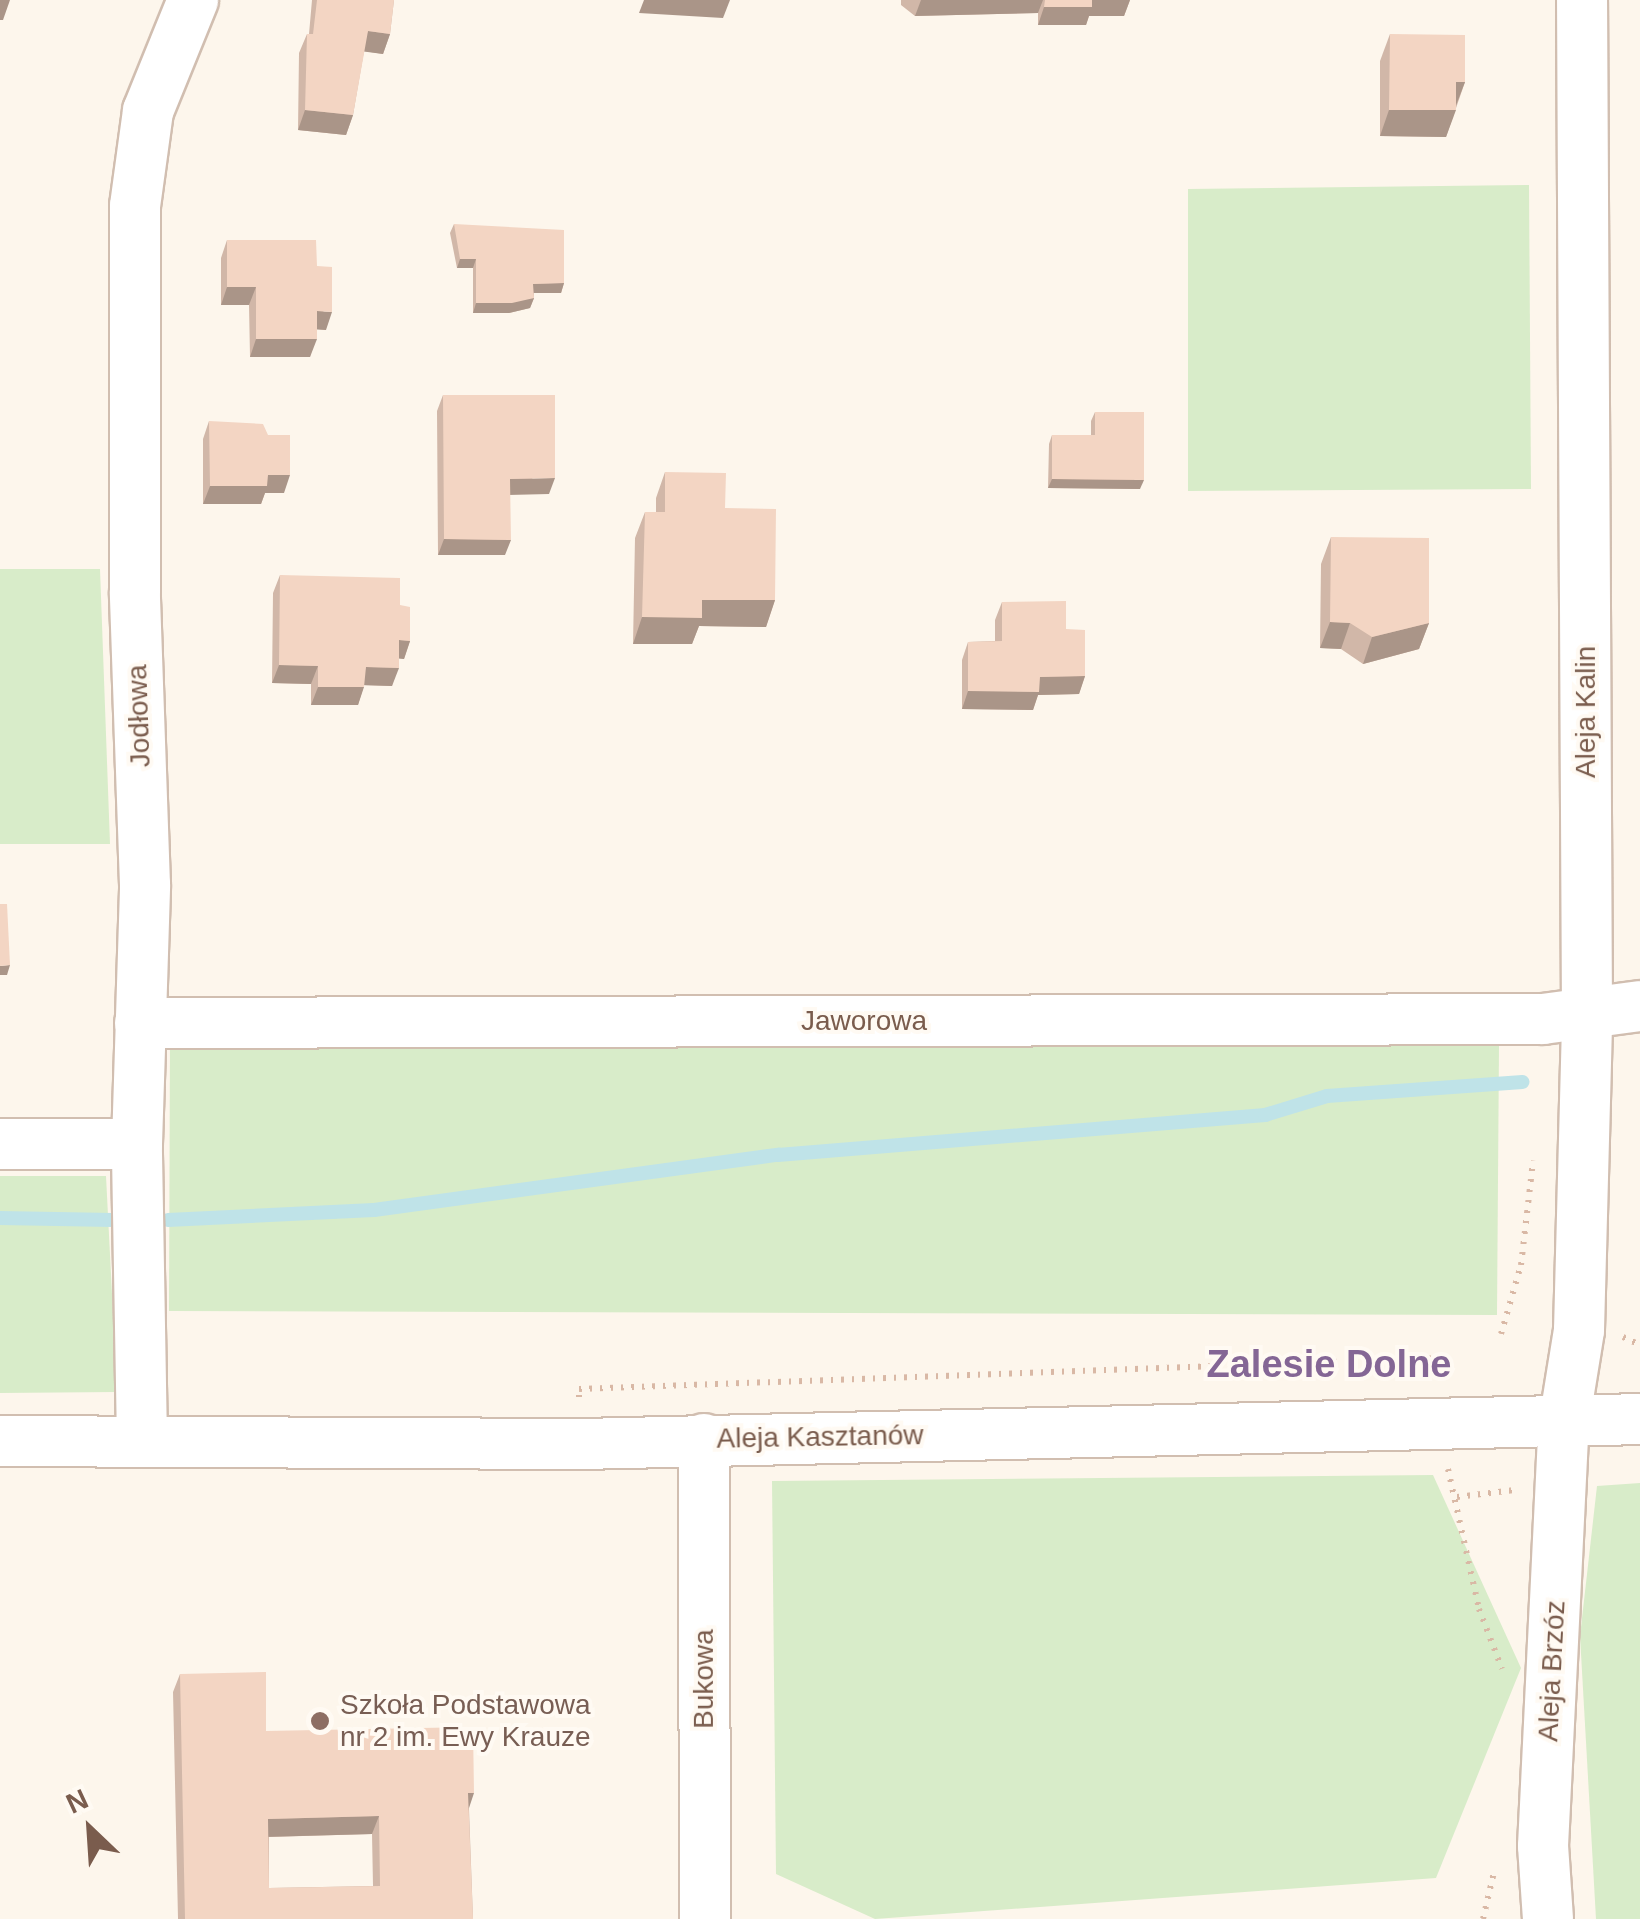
<!DOCTYPE html>
<html>
<head>
<meta charset="utf-8">
<style>
  body { margin:0 }
  #map { position:relative; width:1640px; height:1919px; overflow:hidden; background:#fdf6ec; font-family:Helvetica,sans-serif }
  div>[style] { position:absolute }
  .green>* { inset:0; background:#d8ecc9 }
  .stream>* { height:14px; margin:-7px; padding:0 7px; transform-origin:7px; border-radius:7px; background:#bfe3e8 }
  .path>* { height:6px; margin-top:-3px; transform-origin:0; background:repeating-linear-gradient(90deg,#d9b8a5 0 2.5px,transparent 0 10.5px) }
  .roads { filter:drop-shadow(2px 0 #d1beb0) drop-shadow(-2px 0 #d1beb0) drop-shadow(0 2px #d1beb0) drop-shadow(0 -2px #d1beb0) }
  .minor>* { height:50px; margin:-25px; padding:0 25px; transform-origin:25px; border-radius:25px; background:#fff }
  .wall>* { inset:0; background:#d1b7a8 }
  .shaded-wall>* { inset:0; background:#aa9588 }
  .building>* { inset:0; background:#f3d5c3 }
  .dots>* { width:28px; height:28px; translate:-50% -50%; box-sizing:border-box; border:5px solid #fffaf3; border-radius:50% }
  span { translate:-50% -50%; white-space:nowrap; text-align:center; line-height:1.15; -webkit-text-stroke:8px #fffaf3; paint-order:stroke }
  .street-label { font-size:28px; color:#7a5c4d }
  .education-label { font-size:28px; color:#785e54 }
  .left { translate:0 -50%; text-align:left }
  .district-label { font-size:38px; color:#846695; font-weight:700 }
  .north { position:absolute; left:40px; top:1779px; width:100px; height:100px; -webkit-text-stroke:8px #fffaf3; paint-order:stroke; rotate:335deg; font-size:28px; font-weight:700; line-height:40px; text-align:center; color:#7a5c4d }
  .north::after { content:''; display:block; margin:auto; width:35px; height:45px; background:#7a5c4d; clip-path:polygon(50% 0,100% 100%,50% 72%,0 100%) }
</style>
</head>
<body>
<div id="map">
  <div class="green">
    <i style="clip-path:polygon(1529px 185px,1531px 489px,1188px 491px,1188px 189px)"></i>
    <i style="clip-path:polygon(0 569px,100px 569px,110px 844px,0 844px)"></i>
    <i style="clip-path:polygon(170px 1040px,1499px 1045px,1497px 1315px,169px 1311px)"></i>
    <i style="clip-path:polygon(0 1176px,106px 1176px,117px 1392px,0 1393px)"></i>
    <i style="clip-path:polygon(1433px 1475px,1521px 1668px,1436px 1878px,875px 1919px,776px 1874px,772px 1481px)"></i>
    <i style="clip-path:polygon(1640px 1483px,1640px 1919px,1596px 1919px,1580px 1636px,1597px 1486px)"></i>
  </div>
  <div class="stream">
    <i style="left:0;top:1218px;width:113px;rotate:1deg"></i>
    <i style="left:168px;top:1220px;width:206px;rotate:-2.8deg"></i>
    <i style="left:374px;top:1210px;width:408px;rotate:-7.8deg"></i>
    <i style="left:778px;top:1155px;width:489px;rotate:-4.7deg"></i>
    <i style="left:1265px;top:1115px;width:65px;rotate:-17deg"></i>
    <i style="left:1327px;top:1096px;width:196px;rotate:-4.1deg"></i>
  </div>
  <div class="path">
    <i style="left:1501px;top:1334px;width:72px;rotate:-73.8deg"></i>
    <i style="left:1521px;top:1265px;width:105px;rotate:-83.4deg"></i>
    <i style="left:1623px;top:1337px;width:19px;rotate:25deg"></i>
    <i style="left:579px;top:1397px;width:8px;rotate:-90deg"></i>
    <i style="left:579px;top:1389px;width:864px;rotate:-2.06deg"></i>
    <i style="left:1442px;top:1358px;width:20px;rotate:90deg"></i>
    <i style="left:1448px;top:1469px;width:143px;rotate:77.5deg"></i>
    <i style="left:1479px;top:1609px;width:64px;rotate:69deg"></i>
    <i style="left:1457px;top:1497px;width:58px;rotate:-6.9deg"></i>
    <i style="left:1483px;top:1919px;width:48px;rotate:-76.8deg"></i>
  </div>
  <div class="roads">
    <div class="minor">
      <i style="left:140px;top:1023px;width:1403px;rotate:-0.16deg"></i>
      <i style="left:1543px;top:1019px;width:98px;rotate:-7.6deg"></i>
      <i style="left:0;top:1144px;width:137px"></i>
      <i style="left:704px;top:1439px;width:480px;rotate:89.9deg"></i>
      <i style="left:0;top:1441px;width:582px;rotate:0.3deg"></i>
      <i style="left:582px;top:1444px;width:1058px;rotate:-1.35deg"></i>
      <i style="left:142px;top:1441px;width:297px;rotate:-91deg"></i>
      <i style="left:137px;top:1144px;width:259px;rotate:-88.2deg"></i>
      <i style="left:145px;top:885px;width:293px;rotate:-92deg"></i>
      <i style="left:135px;top:592px;width:386px;rotate:-90deg"></i>
      <i style="left:135px;top:206px;width:96px;rotate:-82.2deg"></i>
      <i style="left:148px;top:111px;width:120px;rotate:-67.9deg"></i>
      <i style="left:1548px;top:1919px;width:73px;rotate:-93.9deg"></i>
      <i style="left:1543px;top:1846px;width:424px;rotate:-87.2deg"></i>
      <i style="left:1564px;top:1423px;width:94px;rotate:-80.8deg"></i>
      <i style="left:1579px;top:1330px;width:314px;rotate:-88.5deg"></i>
      <i style="left:1587px;top:1016px;width:1016px;rotate:-90.28deg"></i>
    </div>
  </div>
  <div class="wall">
    <i style="clip-path:polygon(312px 0,394px 0,390px 34px,383px 54px,364px 51px,353px 115px,346px 135px,298px 130px,299px 53px,307px 34px,309px 34px)"></i>
    <i style="clip-path:polygon(901px 0,1130px 0,1124px 16px,1089px 16px,1086px 25px,1038px 25px,1038px 13px,915px 16px,901px 5px)"></i>
    <i style="clip-path:polygon(1390px 34px,1465px 82px,1446px 137px,1380px 136px,1380px 61px)"></i>
    <i style="clip-path:polygon(454px 224px,564px 283px,561px 293px,534px 293px,534px 298px,530px 308px,509px 313px,473px 313px,473px 268px,457px 268px,450px 233px)"></i>
    <i style="clip-path:polygon(227px 240px,317px 266px,326px 330px,317px 329px,310px 357px,250px 357px,249px 305px,221px 305px,221px 258px)"></i>
    <i style="clip-path:polygon(443px 395px,549px 494px,510px 494px,505px 555px,438px 555px,437px 411px)"></i>
    <i style="clip-path:polygon(1095px 412px,1140px 489px,1048px 488px,1049px 444px,1052px 435px,1091px 435px,1091px 421px)"></i>
    <i style="clip-path:polygon(209px 421px,284px 493px,265px 493px,261px 504px,203px 504px,203px 439px)"></i>
    <i style="clip-path:polygon(665px 472px,725px 508px,775px 600px,766px 627px,699px 626px,692px 644px,633px 644px,635px 538px,645px 512px,656px 512px,656px 498px)"></i>
    <i style="clip-path:polygon(1331px 537px,1429px 623px,1419px 649px,1363px 664px,1341px 649px,1320px 648px,1321px 564px)"></i>
    <i style="clip-path:polygon(280px 575px,400px 605px,410px 641px,404px 659px,399px 658px,392px 686px,364px 685px,358px 705px,311px 705px,311px 684px,272px 683px,273px 593px)"></i>
    <i style="clip-path:polygon(1002px 602px,1066px 629px,1085px 676px,1079px 694px,1038px 695px,1033px 710px,962px 709px,962px 660px,968px 642px,995px 641px,995px 620px)"></i>
    <i style="clip-path:polygon(evenodd,180px 1674px,266px 1731px,469px 1809px,473px 1919px,178px 1919px,173px 1692px,180px 1674px,372px 1834px,373px 1886px,269px 1888px,269px 1837px,372px 1834px)"></i>
  </div>
  <div class="shaded-wall">
    <i style="clip-path:polygon(0 0,10px 0,3px 20px,0 20px)"></i>
    <i style="clip-path:polygon(644px 0,730px 0,723px 18px,639px 13px)"></i>
    <i style="clip-path:polygon(921px 0,1043px 0,1038px 13px,915px 16px)"></i>
    <i style="clip-path:polygon(1092px 0,1130px 0,1124px 16px,1089px 16px,1086px 25px,1038px 25px,1044px 7px)"></i>
    <i style="clip-path:polygon(368px 31px,390px 34px,383px 54px,360px 51px)"></i>
    <i style="clip-path:polygon(1456px 82px,1465px 82px,1455px 108px)"></i>
    <i style="clip-path:polygon(305px 110px,353px 115px,346px 135px,298px 130px)"></i>
    <i style="clip-path:polygon(1389px 110px,1456px 110px,1446px 137px,1380px 136px)"></i>
    <i style="clip-path:polygon(460px 259px,476px 259px,473px 268px,457px 268px)"></i>
    <i style="clip-path:polygon(564px 283px,561px 293px,530px 293px,533px 284px)"></i>
    <i style="clip-path:polygon(227px 287px,256px 287px,249px 305px,221px 305px)"></i>
    <i style="clip-path:polygon(534px 298px,530px 308px,509px 313px,473px 313px,476px 303px)"></i>
    <i style="clip-path:polygon(317px 311px,332px 312px,326px 330px,310px 329px)"></i>
    <i style="clip-path:polygon(256px 339px,317px 339px,310px 357px,250px 357px)"></i>
    <i style="clip-path:polygon(268px 475px,290px 475px,284px 493px,265px 493px,261px 504px,203px 504px,210px 486px)"></i>
    <i style="clip-path:polygon(555px 478px,549px 494px,504px 495px,510px 479px)"></i>
    <i style="clip-path:polygon(1052px 479px,1144px 480px,1140px 489px,1048px 488px)"></i>
    <i style="clip-path:polygon(444px 539px,511px 540px,505px 555px,438px 555px)"></i>
    <i style="clip-path:polygon(702px 600px,775px 600px,766px 627px,699px 626px,692px 644px,633px 644px,642px 617px)"></i>
    <i style="clip-path:polygon(1330px 622px,1350px 623px,1341px 649px,1320px 648px)"></i>
    <i style="clip-path:polygon(1429px 623px,1419px 649px,1363px 664px,1372px 637px)"></i>
    <i style="clip-path:polygon(399px 640px,410px 641px,404px 659px,393px 658px)"></i>
    <i style="clip-path:polygon(279px 665px,318px 666px,311px 684px,272px 683px)"></i>
    <i style="clip-path:polygon(366px 667px,399px 668px,392px 686px,359px 685px)"></i>
    <i style="clip-path:polygon(1085px 676px,1079px 694px,1038px 695px,1033px 710px,962px 709px,968px 691px,1040px 677px)"></i>
    <i style="clip-path:polygon(318px 687px,364px 687px,358px 705px,311px 705px)"></i>
    <i style="clip-path:polygon(10px 965px,7px 975px,0 975px,0 966px)"></i>
    <i style="clip-path:polygon(468px 1793px,474px 1793px,468px 1811px)"></i>
    <i style="clip-path:polygon(379px 1816px,372px 1834px,262px 1837px,268px 1819px)"></i>
  </div>
  <div class="building">
    <i style="clip-path:polygon(317px 0,394px 0,390px 34px,368px 31px,353px 115px,305px 110px,307px 34px,313px 34px)"></i>
    <i style="clip-path:polygon(1045px 0,1092px 0,1092px 7px,1044px 7px)"></i>
    <i style="clip-path:polygon(1390px 34px,1465px 35px,1465px 82px,1456px 82px,1456px 110px,1389px 110px)"></i>
    <i style="clip-path:polygon(454px 224px,564px 230px,564px 283px,533px 284px,534px 298px,512px 303px,476px 303px,476px 259px,460px 259px)"></i>
    <i style="clip-path:polygon(227px 240px,316px 240px,317px 266px,332px 267px,332px 312px,317px 311px,317px 339px,256px 339px,256px 287px,227px 287px)"></i>
    <i style="clip-path:polygon(443px 395px,555px 395px,555px 478px,510px 479px,511px 540px,444px 539px)"></i>
    <i style="clip-path:polygon(1095px 412px,1144px 412px,1144px 480px,1052px 479px,1052px 435px,1095px 435px)"></i>
    <i style="clip-path:polygon(209px 421px,263px 424px,268px 435px,290px 435px,290px 475px,268px 475px,267px 486px,210px 486px)"></i>
    <i style="clip-path:polygon(665px 472px,726px 473px,725px 508px,776px 509px,775px 600px,702px 600px,702px 618px,642px 617px,645px 512px,665px 512px)"></i>
    <i style="clip-path:polygon(1331px 537px,1429px 538px,1429px 623px,1372px 637px,1350px 623px,1330px 622px)"></i>
    <i style="clip-path:polygon(280px 575px,400px 578px,400px 605px,410px 607px,410px 641px,399px 640px,399px 668px,366px 667px,364px 687px,318px 687px,318px 666px,279px 665px)"></i>
    <i style="clip-path:polygon(1066px 601px,1066px 629px,1085px 630px,1085px 676px,1040px 677px,1039px 692px,968px 691px,968px 642px,1002px 641px,1002px 602px)"></i>
    <i style="clip-path:polygon(0 904px,7px 904px,10px 965px,0 966px)"></i>
    <i style="clip-path:polygon(evenodd,266px 1672px,266px 1731px,473px 1727px,474px 1793px,468px 1793px,473px 1919px,185px 1919px,180px 1674px,266px 1672px,379px 1816px,380px 1886px,269px 1888px,268px 1819px,379px 1816px)"></i>
  </div>
  <div class="dots">
    <i style="left:320px;top:1721px;background:#8d6e63"></i>
  </div>
  <div class="street-label">
    <span style="left:1586px;top:712px;rotate:-90deg">Aleja Kalin</span>
    <span style="left:139px;top:716px;rotate:-92deg">Jodłowa</span>
    <span style="left:864px;top:1021px">Jaworowa</span>
    <span style="left:820px;top:1437px;rotate:-1deg">Aleja Kasztanów</span>
    <span style="left:1552px;top:1671px;rotate:-87deg">Aleja Brzóz</span>
    <span style="left:704px;top:1679px;rotate:-90deg">Bukowa</span>
  </div>
  <div class="education-label">
    <span class="left" style="left:340px;top:1721px">Szkoła Podstawowa<br>nr 2 im. Ewy Krauze</span>
  </div>
  <div class="district-label">
    <span style="left:1329px;top:1365px">Zalesie Dolne</span>
  </div>
  <div class="north">N</div>
</div>
</body>
</html>
